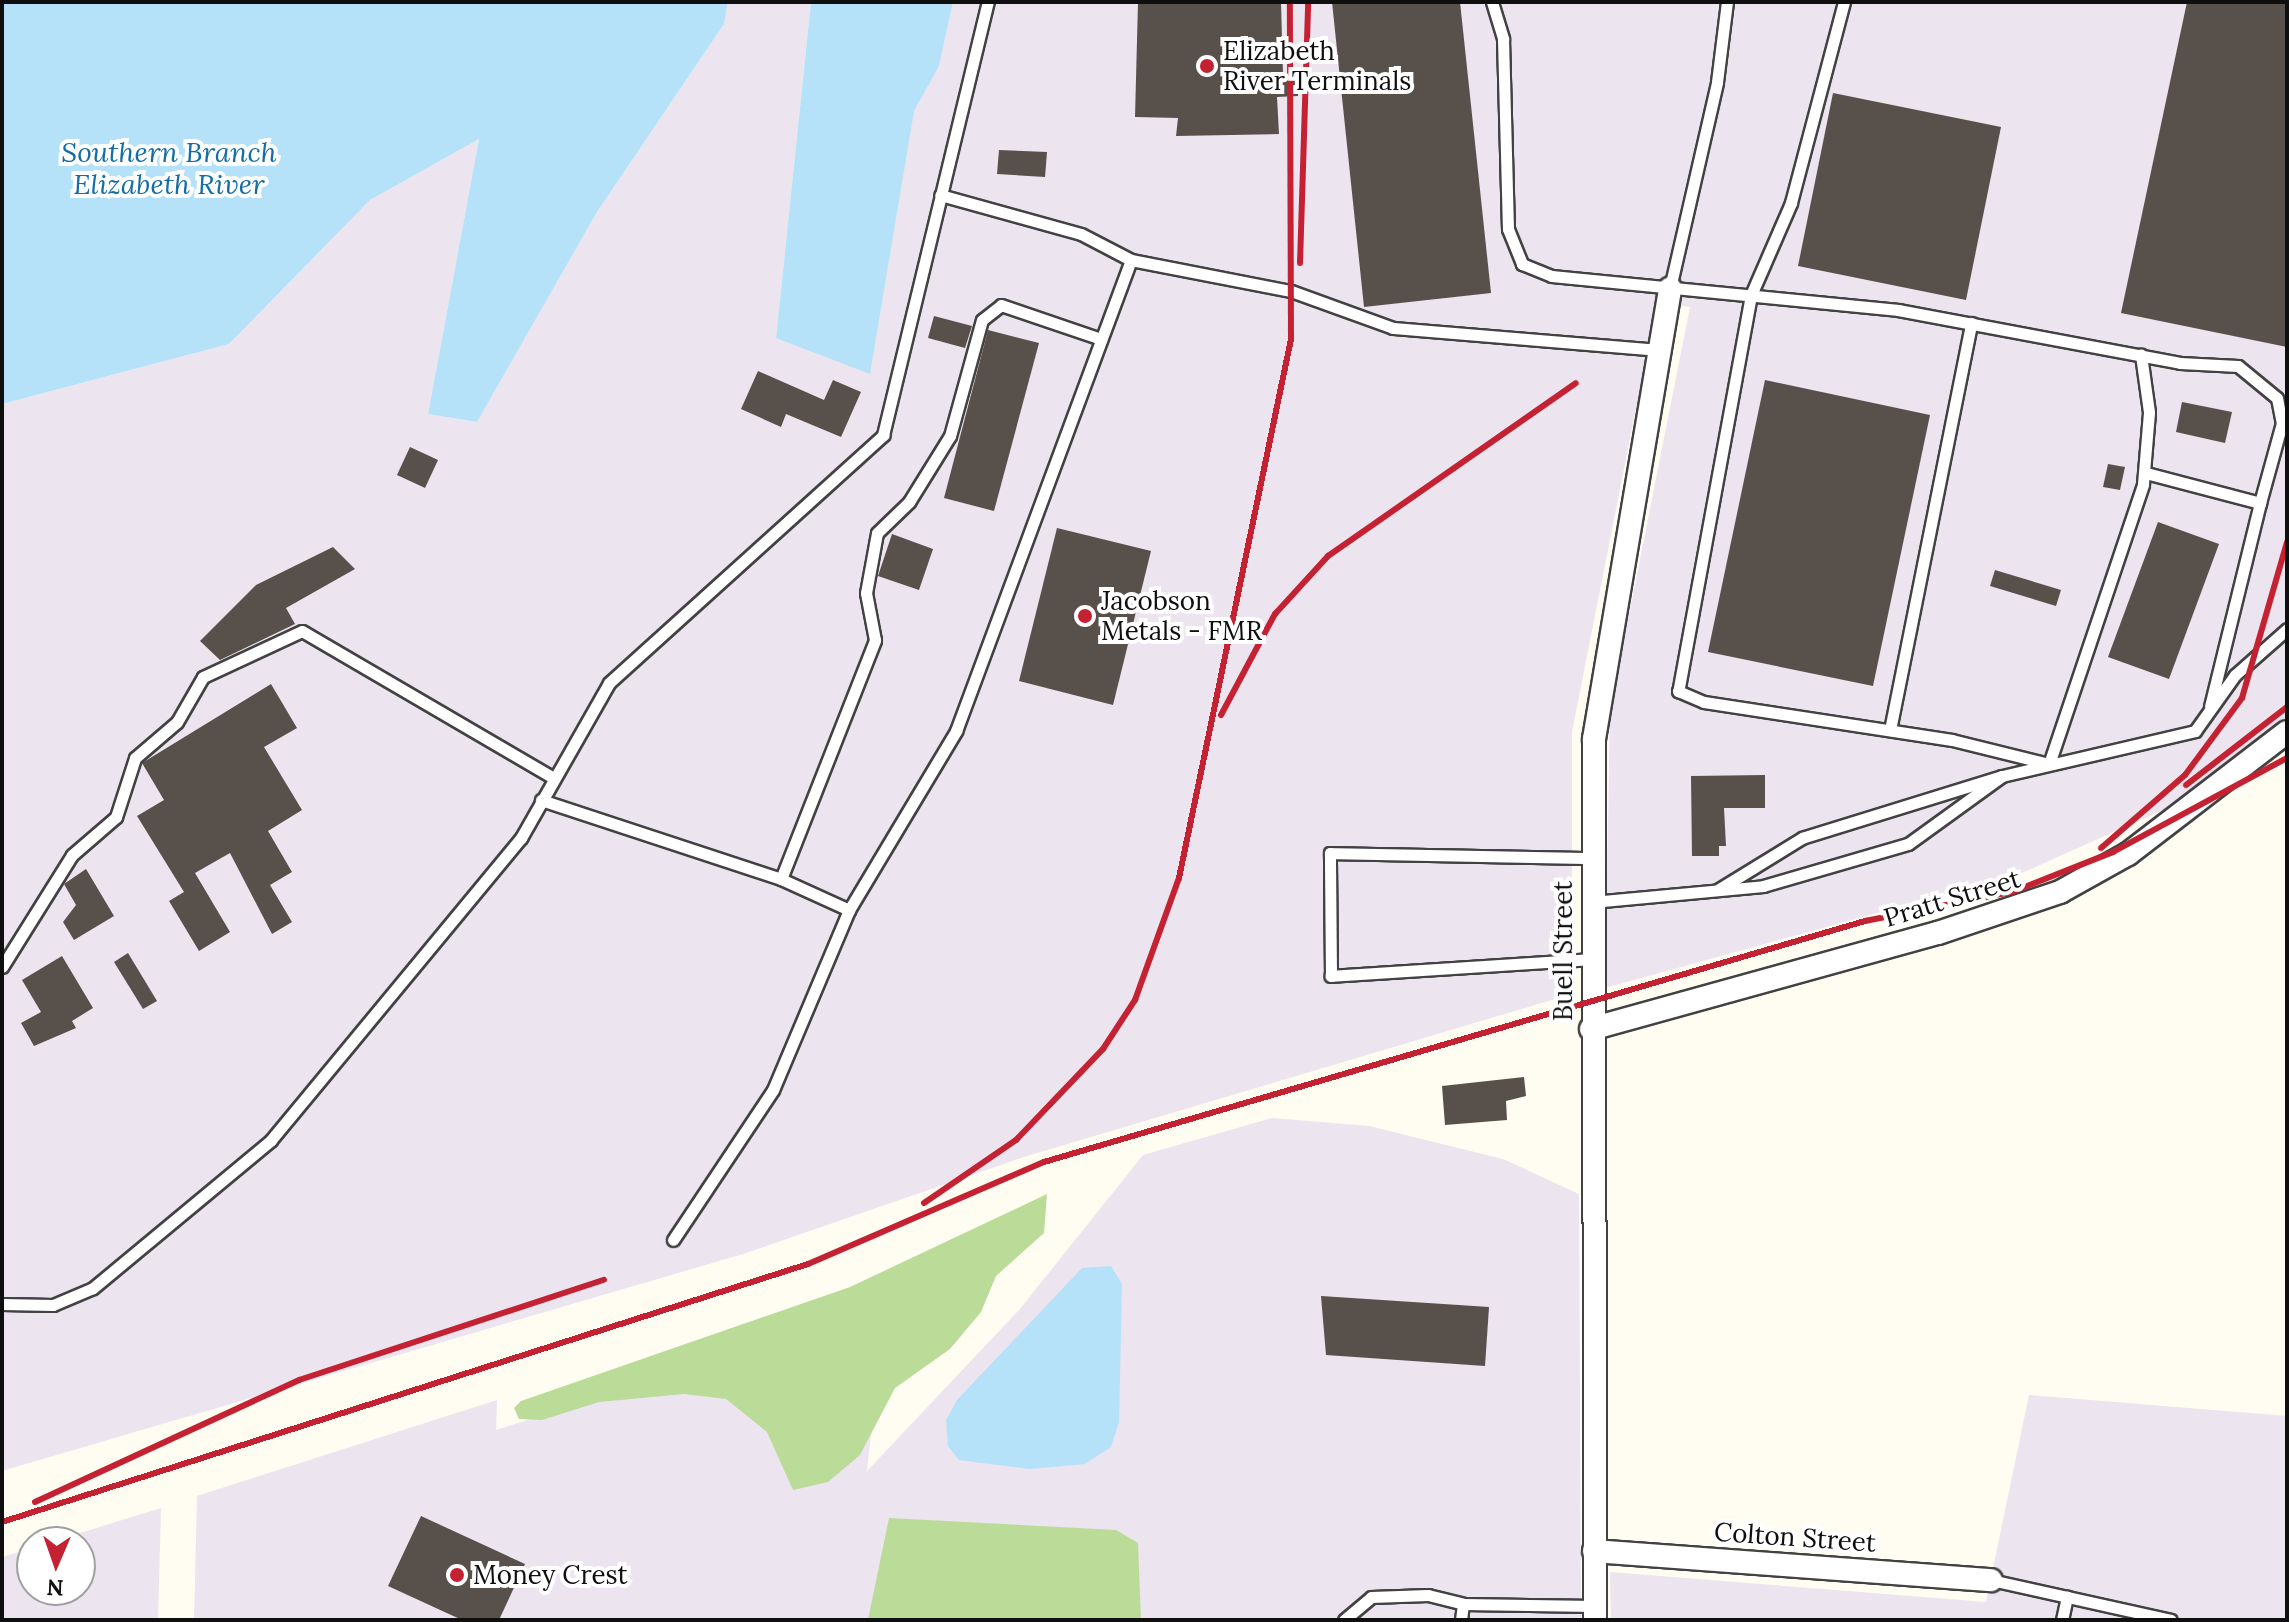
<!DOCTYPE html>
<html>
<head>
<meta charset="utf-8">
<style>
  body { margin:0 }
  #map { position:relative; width:2289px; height:1622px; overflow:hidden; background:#fffcf2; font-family:Lora,serif }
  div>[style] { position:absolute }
  .industrial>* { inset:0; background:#ece4ee }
  .forest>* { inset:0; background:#badc98 }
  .water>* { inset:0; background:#b5e2f8 }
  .building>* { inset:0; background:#58504b }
  .roads { filter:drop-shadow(2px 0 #424242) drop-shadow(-2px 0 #424242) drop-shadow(0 2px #424242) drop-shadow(0 -2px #424242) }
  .service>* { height:11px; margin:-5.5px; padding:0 5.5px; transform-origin:5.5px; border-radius:5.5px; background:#fff }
  .minor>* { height:22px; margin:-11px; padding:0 11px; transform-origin:11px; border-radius:11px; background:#fff }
  .rail>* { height:6px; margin:-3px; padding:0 3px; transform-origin:3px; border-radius:3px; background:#c42232 }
  .dots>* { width:22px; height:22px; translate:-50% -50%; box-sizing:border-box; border:4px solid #fff; border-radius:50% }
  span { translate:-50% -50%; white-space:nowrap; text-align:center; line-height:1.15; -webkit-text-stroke:8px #fff; paint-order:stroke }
  .poi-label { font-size:26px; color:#0f0f0f }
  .left { translate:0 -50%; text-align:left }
  .street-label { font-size:26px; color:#0f0f0f }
  .water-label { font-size:28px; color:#146da6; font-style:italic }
  .frame { position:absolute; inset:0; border:4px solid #0f0f0f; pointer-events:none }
  .north { position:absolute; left:16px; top:1526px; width:80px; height:80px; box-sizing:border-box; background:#fff; border:2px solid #9f9f9f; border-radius:50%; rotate:182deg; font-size:22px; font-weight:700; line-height:32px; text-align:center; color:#0f0f0f }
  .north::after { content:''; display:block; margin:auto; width:28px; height:36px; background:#c42232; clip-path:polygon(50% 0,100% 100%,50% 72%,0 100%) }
</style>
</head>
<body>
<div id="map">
  <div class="industrial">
    <i style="clip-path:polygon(728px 2px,811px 2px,776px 338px,939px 66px,953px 2px,2287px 2px,2287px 716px,2163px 810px,2022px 873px,1605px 988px,1610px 711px,1690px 307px,1670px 304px,1654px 317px,1572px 732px,1572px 994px,1027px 1156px,743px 1254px,2px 1471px,2px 404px,229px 344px,370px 200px,479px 139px,428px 414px,477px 422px,597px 212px,724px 24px)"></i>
    <i style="clip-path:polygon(1272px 1118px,1369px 1126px,1503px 1159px,1579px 1194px,1581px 1620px,194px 1620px,197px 1496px,497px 1400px,496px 1430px,742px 1351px,882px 1334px,867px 1471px,1019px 1310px,1143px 1155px)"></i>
    <i style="clip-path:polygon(2029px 1395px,2287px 1416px,2287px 1620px,1611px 1620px,1610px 1572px,1986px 1602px)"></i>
    <i style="clip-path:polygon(161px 1508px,158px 1620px,2px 1620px,2px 1557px,32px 1548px,32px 1590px,80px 1590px,80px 1542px,51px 1542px)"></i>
  </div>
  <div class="forest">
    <i style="clip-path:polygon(1047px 1194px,1044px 1233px,996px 1276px,981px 1312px,950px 1349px,895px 1388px,860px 1455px,828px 1482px,793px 1490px,767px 1432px,726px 1399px,684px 1394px,599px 1402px,542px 1420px,519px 1419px,514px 1408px,521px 1401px,850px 1287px)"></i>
    <i style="clip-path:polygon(889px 1518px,1116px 1530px,1138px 1543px,1141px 1620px,868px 1620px)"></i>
  </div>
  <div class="water">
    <i style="clip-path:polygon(2px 2px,728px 2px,724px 24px,597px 212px,477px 422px,428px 414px,479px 139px,370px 200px,229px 344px,2px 404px)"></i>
    <i style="clip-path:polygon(811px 2px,953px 2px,939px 66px,914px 111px,870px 374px,776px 338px)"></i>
    <i style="clip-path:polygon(1111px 1266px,1122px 1284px,1119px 1422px,1111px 1447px,1085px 1464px,1030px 1469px,959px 1460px,948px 1446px,946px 1420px,957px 1400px,1082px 1268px)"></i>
  </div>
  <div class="building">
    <i style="clip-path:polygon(1138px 2px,1281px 2px,1283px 75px,1299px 75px,1298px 96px,1277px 97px,1279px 134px,1176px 136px,1178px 118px,1135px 117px)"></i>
    <i style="clip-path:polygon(1332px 2px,1460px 2px,1491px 293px,1364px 307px)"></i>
    <i style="clip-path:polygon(2187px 2px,2287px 2px,2287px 347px,2121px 313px)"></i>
    <i style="clip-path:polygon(1833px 93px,2001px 127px,1966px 300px,1798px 266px)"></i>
    <i style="clip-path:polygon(999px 150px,1047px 152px,1045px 177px,997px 174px)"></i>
    <i style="clip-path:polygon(934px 316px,972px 326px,965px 348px,928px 338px)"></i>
    <i style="clip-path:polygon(988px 330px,1039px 343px,994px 511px,944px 498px)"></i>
    <i style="clip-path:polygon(758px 371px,824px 400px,833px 380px,861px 392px,841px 437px,786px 414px,781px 427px,741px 409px)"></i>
    <i style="clip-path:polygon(1765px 380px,1930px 415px,1873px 686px,1708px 652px)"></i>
    <i style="clip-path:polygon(2182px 402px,2232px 412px,2225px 443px,2176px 432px)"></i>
    <i style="clip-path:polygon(410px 447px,438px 460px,425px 488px,397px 475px)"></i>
    <i style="clip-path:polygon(2108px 464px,2125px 467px,2120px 490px,2103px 487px)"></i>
    <i style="clip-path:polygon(2158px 522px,2219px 544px,2169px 679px,2108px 657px)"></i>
    <i style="clip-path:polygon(1057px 528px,1151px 551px,1113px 705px,1019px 681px)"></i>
    <i style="clip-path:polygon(892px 534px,933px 549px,919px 590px,878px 576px)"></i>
    <i style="clip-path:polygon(333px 547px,355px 569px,286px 608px,295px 624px,220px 660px,200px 641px,256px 585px)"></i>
    <i style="clip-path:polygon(1995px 570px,2061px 590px,2056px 606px,1990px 586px)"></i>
    <i style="clip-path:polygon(271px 684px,297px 728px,264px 747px,302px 810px,268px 831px,292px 872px,270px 885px,292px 922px,272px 934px,230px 853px,195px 873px,230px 932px,199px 951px,169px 901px,184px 892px,137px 816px,164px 800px,142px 763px)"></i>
    <i style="clip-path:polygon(1765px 775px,1765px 808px,1724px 808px,1726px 846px,1719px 846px,1719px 856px,1692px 856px,1691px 776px)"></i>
    <i style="clip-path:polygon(86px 869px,114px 916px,74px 940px,63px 922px,76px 905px,64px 884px)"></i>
    <i style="clip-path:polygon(128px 953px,157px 1001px,143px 1009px,114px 962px)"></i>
    <i style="clip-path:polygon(62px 956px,93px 1008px,72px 1021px,76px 1028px,34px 1046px,21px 1023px,41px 1012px,22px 980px)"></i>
    <i style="clip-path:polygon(1524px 1077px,1526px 1096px,1506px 1101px,1507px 1120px,1445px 1125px,1442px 1086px)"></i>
    <i style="clip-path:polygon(1321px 1296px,1489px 1307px,1485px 1366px,1326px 1355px)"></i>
    <i style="clip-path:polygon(421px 1516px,525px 1564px,499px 1620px,462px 1620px,388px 1586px)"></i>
  </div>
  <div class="roads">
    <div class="service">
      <i style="left:1492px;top:2px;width:39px;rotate:73deg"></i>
      <i style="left:1503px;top:39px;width:190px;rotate:88.5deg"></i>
      <i style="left:1508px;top:229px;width:38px;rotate:68deg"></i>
      <i style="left:1522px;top:264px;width:32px;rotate:22deg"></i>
      <i style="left:1552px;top:276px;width:348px;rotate:5.6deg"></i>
      <i style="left:1898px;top:310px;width:287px;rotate:10.6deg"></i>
      <i style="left:2180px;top:363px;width:58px;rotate:3deg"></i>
      <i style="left:2238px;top:366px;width:50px;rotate:39.4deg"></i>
      <i style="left:2277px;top:398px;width:25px;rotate:79deg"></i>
      <i style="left:2282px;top:423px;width:83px;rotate:105.4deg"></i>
      <i style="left:1844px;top:2px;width:208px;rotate:104.8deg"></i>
      <i style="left:1791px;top:203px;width:100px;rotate:113.5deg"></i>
      <i style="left:1751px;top:295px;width:403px;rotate:100.4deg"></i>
      <i style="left:1678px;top:691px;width:28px;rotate:23deg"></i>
      <i style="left:1704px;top:702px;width:251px;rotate:8.7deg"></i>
      <i style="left:1952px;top:740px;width:100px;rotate:13.9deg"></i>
      <i style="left:2049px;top:764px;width:295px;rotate:-71.4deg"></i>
      <i style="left:2143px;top:484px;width:72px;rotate:-85.2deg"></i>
      <i style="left:2149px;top:412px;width:58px;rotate:-98deg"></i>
      <i style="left:1131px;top:260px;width:163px;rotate:11deg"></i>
      <i style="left:1291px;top:291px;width:109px;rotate:19.9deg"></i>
      <i style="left:1393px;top:328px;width:271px;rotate:4.7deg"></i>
      <i style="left:1670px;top:288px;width:211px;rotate:-77.1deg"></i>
      <i style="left:1717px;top:82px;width:81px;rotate:-82.9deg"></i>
      <i style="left:2146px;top:473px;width:118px;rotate:14.7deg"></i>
      <i style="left:2260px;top:503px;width:209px;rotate:103.8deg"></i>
      <i style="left:1890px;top:730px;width:415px;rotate:-78.7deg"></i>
      <i style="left:2002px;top:776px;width:198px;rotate:-13.1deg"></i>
      <i style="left:2195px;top:731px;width:69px;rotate:-54.5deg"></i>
      <i style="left:2235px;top:675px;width:69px;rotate:-41.5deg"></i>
      <i style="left:541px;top:800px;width:253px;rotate:18.2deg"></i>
      <i style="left:781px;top:879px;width:75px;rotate:24.5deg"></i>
      <i style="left:849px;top:910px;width:195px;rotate:112.9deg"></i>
      <i style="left:773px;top:1090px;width:180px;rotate:123.7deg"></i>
      <i style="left:781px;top:879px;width:257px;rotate:-68.5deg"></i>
      <i style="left:875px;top:640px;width:48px;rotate:-100.8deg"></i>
      <i style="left:866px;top:593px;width:61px;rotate:-79.6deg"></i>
      <i style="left:877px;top:533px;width:45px;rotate:-44.1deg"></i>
      <i style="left:909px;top:502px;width:78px;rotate:-58.2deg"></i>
      <i style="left:950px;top:436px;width:120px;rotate:-74.6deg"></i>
      <i style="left:982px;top:320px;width:24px;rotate:-38deg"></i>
      <i style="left:1001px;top:305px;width:106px;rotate:18.8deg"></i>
      <i style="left:1592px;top:902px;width:172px;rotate:-5.3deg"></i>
      <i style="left:1763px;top:886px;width:151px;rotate:-16.2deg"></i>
      <i style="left:1908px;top:844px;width:116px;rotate:-35.9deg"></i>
      <i style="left:2002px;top:776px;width:209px;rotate:162.8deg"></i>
      <i style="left:1802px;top:838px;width:97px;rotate:148.4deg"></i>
      <i style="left:849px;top:910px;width:209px;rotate:-59.1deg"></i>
      <i style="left:956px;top:731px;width:502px;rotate:-69.62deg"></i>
      <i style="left:1131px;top:260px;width:56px;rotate:-152.5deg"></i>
      <i style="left:1081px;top:234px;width:146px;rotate:-164.5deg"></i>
      <i style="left:1591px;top:959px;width:261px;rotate:176.3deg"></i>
      <i style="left:1331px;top:976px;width:123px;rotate:-90.5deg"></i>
      <i style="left:1330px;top:853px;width:262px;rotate:1.1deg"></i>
      <i style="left:2px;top:967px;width:132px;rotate:-58deg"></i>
      <i style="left:72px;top:855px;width:58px;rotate:-40.8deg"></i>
      <i style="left:116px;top:817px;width:62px;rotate:-72.1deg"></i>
      <i style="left:135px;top:758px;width:55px;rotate:-40.6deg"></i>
      <i style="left:177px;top:722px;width:52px;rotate:-60deg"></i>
      <i style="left:203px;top:677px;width:109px;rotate:-24.9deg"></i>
      <i style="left:302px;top:631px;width:290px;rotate:30.3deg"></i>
      <i style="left:2px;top:1304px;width:51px;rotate:1.1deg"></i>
      <i style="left:53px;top:1305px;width:43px;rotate:-23deg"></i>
      <i style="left:93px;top:1288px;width:231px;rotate:-39.7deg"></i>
      <i style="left:271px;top:1140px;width:392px;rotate:-50.4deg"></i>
      <i style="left:521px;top:838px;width:178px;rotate:-60.4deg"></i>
      <i style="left:609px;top:683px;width:370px;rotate:-42.1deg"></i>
      <i style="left:883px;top:435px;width:446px;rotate:-76.4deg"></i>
      <i style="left:1991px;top:1580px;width:184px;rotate:12.5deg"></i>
      <i style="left:1344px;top:1620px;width:35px;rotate:-40deg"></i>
      <i style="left:1371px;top:1597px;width:57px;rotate:-2deg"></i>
      <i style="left:1428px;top:1595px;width:36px;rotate:14deg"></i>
      <i style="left:1461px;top:1620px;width:16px;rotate:-83deg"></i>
      <i style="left:1463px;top:1604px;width:132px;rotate:0.9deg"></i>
      <i style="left:2062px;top:1620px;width:24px;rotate:-78deg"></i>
    </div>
    <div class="minor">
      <i style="left:1591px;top:1029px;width:360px;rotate:-15.5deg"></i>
      <i style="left:1938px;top:933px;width:129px;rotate:-18.6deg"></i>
      <i style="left:2060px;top:892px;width:78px;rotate:-29.2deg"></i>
      <i style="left:2128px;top:854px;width:200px;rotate:-37.5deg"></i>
      <i style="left:1594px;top:1551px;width:398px;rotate:4.2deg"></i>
      <i style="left:1595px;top:1620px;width:881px;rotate:-90.07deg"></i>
      <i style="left:1594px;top:739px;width:457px;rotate:-80.4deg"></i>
    </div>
  </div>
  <div class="rail">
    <i style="left:1300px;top:263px;width:261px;rotate:-88.2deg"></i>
    <i style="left:1221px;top:715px;width:115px;rotate:-61.9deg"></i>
    <i style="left:1275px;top:614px;width:79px;rotate:-47.6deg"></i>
    <i style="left:1328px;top:556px;width:302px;rotate:-34.9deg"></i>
    <i style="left:2186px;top:785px;width:128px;rotate:-37.7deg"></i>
    <i style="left:2101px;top:848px;width:111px;rotate:-41deg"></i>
    <i style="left:2185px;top:775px;width:96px;rotate:-53.5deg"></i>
    <i style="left:2242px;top:698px;width:162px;rotate:-73.9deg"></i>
    <i style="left:924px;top:1203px;width:112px;rotate:-34.4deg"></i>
    <i style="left:1016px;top:1140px;width:126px;rotate:-46.3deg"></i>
    <i style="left:1103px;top:1049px;width:59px;rotate:-56.9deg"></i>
    <i style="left:1135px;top:1000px;width:130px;rotate:-70.2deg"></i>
    <i style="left:1179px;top:878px;width:551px;rotate:-78.26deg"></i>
    <i style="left:1291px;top:339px;width:337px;rotate:-90.2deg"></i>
    <i style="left:35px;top:1502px;width:291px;rotate:-24.8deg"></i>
    <i style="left:299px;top:1380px;width:321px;rotate:-18.2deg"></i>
    <i style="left:2px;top:1522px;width:846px;rotate:-17.75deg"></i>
    <i style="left:808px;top:1264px;width:257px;rotate:-23.4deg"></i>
    <i style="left:1044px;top:1162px;width:856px;rotate:-16.36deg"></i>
    <i style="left:1865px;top:921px;width:150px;rotate:-11.2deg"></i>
    <i style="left:2012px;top:892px;width:109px;rotate:-21.6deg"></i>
    <i style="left:2113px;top:852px;width:198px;rotate:-28.4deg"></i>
  </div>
  <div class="dots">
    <i style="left:1207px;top:66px;background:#c42232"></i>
    <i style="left:1085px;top:616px;background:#c42232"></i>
    <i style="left:457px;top:1575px;background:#c42232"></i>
  </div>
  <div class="poi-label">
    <span class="left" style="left:1223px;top:66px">Elizabeth<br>River Terminals</span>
    <span class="left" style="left:1101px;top:616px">Jacobson<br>Metals - FMR</span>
    <span class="left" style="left:473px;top:1575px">Money Crest</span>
  </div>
  <div class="street-label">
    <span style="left:1952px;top:898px;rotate:-17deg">Pratt Street</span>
    <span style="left:1563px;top:951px;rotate:-90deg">Buell Street</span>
    <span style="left:1795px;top:1537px;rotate:4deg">Colton Street</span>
  </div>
  <div class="water-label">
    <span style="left:169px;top:168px">Southern Branch<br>Elizabeth River</span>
  </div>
  <div class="frame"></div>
  <div class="north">N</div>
</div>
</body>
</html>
